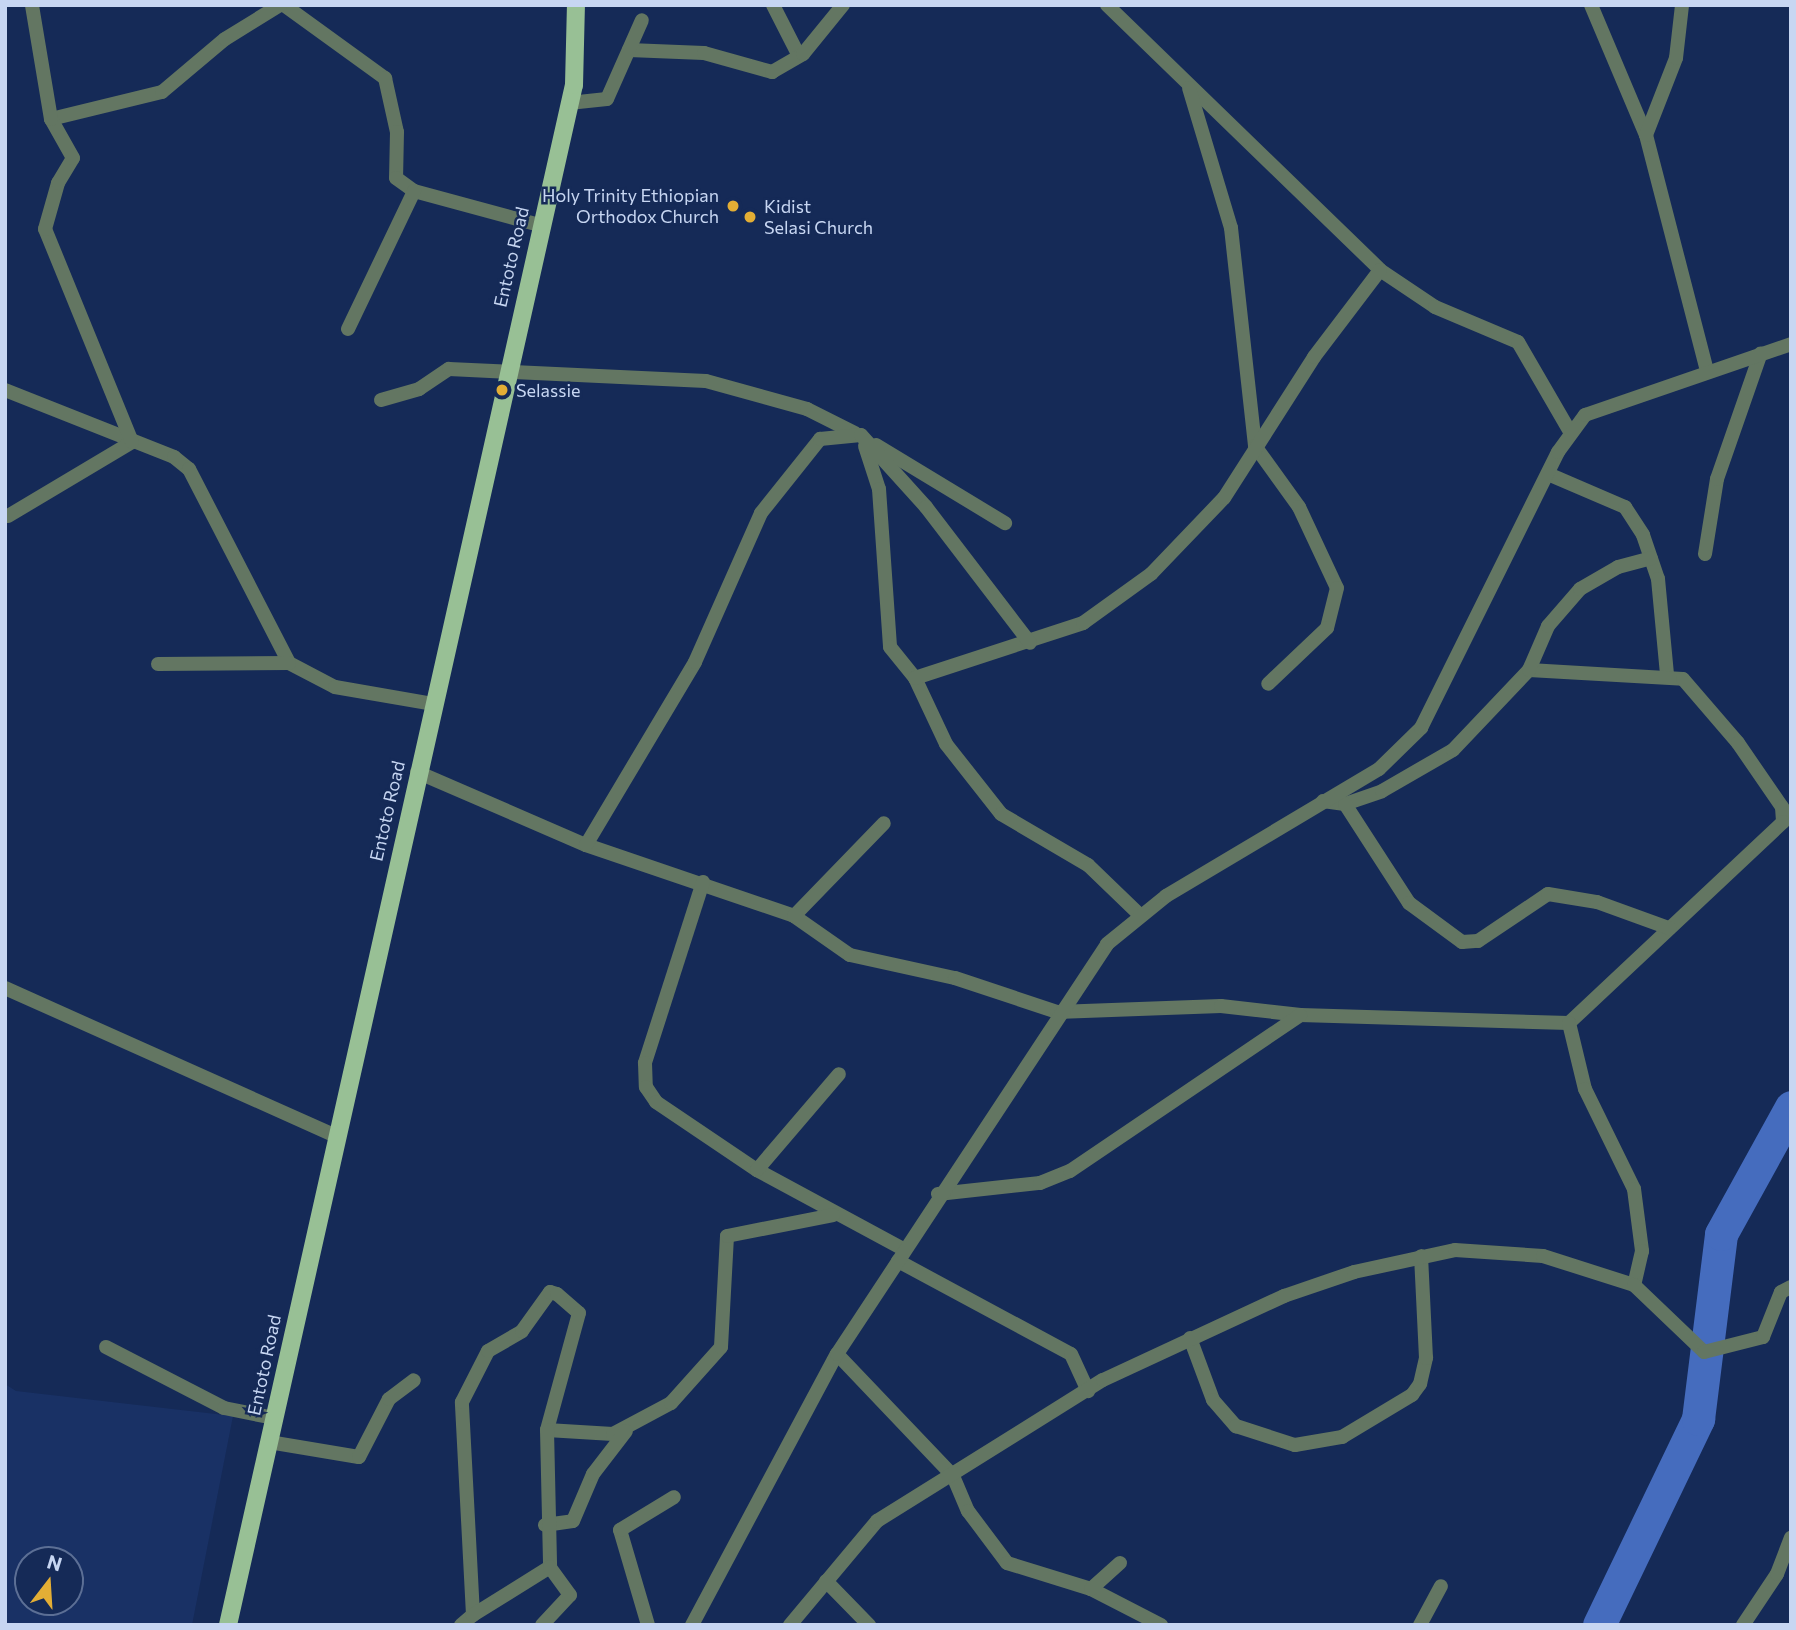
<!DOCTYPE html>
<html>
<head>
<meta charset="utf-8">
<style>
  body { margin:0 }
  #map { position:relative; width:1796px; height:1630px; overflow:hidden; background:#152a57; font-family:Commissioner,sans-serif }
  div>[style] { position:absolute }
  .built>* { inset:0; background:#193165 }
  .river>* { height:33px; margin:-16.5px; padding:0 16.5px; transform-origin:16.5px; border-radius:16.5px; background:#456cbe }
  .minor>* { height:14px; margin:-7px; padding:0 7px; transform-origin:7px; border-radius:7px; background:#637662 }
  .primary>* { height:18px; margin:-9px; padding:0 9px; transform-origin:9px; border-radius:9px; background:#98c095 }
  .dots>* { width:19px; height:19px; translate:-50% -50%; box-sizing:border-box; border:4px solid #152a57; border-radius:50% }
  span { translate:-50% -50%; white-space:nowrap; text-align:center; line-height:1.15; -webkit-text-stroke:5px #152a57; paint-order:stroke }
  .poi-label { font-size:18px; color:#c7d6f2 }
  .right { translate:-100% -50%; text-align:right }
  .left { translate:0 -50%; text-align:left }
  .street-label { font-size:18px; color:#c7d6f2 }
  .frame { position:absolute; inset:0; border:7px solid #c7d6f2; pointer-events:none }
  .north { position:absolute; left:14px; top:1546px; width:70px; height:70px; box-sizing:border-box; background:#152a57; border:2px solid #5c6f95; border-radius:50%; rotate:17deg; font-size:19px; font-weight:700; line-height:28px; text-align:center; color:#c7d6f2 }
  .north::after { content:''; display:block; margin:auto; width:24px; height:32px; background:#e3ae35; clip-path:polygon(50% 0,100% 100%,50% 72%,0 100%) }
</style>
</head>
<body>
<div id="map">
  <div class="built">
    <i style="clip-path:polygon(evenodd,5px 1384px,16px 1391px,233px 1416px,192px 1625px,5px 1625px,5px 1384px,28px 1560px,70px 1560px,70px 1602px,28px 1602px,28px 1560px)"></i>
  </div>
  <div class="river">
    <i style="left:1599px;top:1625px;width:229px;rotate:-64.3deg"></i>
    <i style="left:1698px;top:1419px;width:186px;rotate:-82.9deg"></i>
    <i style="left:1721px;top:1234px;width:145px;rotate:-61.1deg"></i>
  </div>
  <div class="minor">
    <i style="left:284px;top:5px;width:125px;rotate:35.9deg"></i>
    <i style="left:385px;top:78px;width:55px;rotate:77.5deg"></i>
    <i style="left:397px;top:132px;width:46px;rotate:91.2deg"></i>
    <i style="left:396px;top:178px;width:22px;rotate:36deg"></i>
    <i style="left:414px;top:191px;width:130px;rotate:15.2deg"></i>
    <i style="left:773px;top:5px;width:57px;rotate:63deg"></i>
    <i style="left:1107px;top:5px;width:380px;rotate:44.1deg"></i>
    <i style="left:1380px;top:270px;width:66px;rotate:33.9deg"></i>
    <i style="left:1435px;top:307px;width:90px;rotate:22.9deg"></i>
    <i style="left:1518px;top:342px;width:102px;rotate:59.9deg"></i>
    <i style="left:1591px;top:5px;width:141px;rotate:67.1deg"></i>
    <i style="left:1646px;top:135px;width:244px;rotate:75.5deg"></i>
    <i style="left:629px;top:50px;width:75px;rotate:2.3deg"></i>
    <i style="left:704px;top:53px;width:71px;rotate:15.6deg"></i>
    <i style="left:772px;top:72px;width:36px;rotate:-30deg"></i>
    <i style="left:803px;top:54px;width:63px;rotate:-50.8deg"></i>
    <i style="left:1189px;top:88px;width:146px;rotate:73.3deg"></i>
    <i style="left:1231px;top:228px;width:219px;rotate:83.7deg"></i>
    <i style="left:1255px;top:446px;width:75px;rotate:54.2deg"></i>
    <i style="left:1299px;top:507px;width:89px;rotate:64.9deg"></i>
    <i style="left:1337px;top:588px;width:41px;rotate:104deg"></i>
    <i style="left:1327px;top:628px;width:81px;rotate:136.5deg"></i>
    <i style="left:569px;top:103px;width:38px;rotate:-6deg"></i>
    <i style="left:607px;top:99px;width:86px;rotate:-66.1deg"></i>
    <i style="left:51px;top:119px;width:114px;rotate:-13.7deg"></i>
    <i style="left:162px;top:92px;width:82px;rotate:-40.1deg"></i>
    <i style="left:225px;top:39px;width:65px;rotate:-31.7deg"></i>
    <i style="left:1646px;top:135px;width:83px;rotate:-68.7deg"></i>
    <i style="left:1676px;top:58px;width:53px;rotate:-83.5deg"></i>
    <i style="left:348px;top:329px;width:153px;rotate:-64.4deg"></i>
    <i style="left:5px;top:390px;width:182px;rotate:21.6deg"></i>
    <i style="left:174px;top:457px;width:19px;rotate:39deg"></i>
    <i style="left:189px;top:469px;width:218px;rotate:62.7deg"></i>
    <i style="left:289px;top:663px;width:52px;rotate:27.6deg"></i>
    <i style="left:335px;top:687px;width:99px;rotate:9.8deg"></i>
    <i style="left:381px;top:400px;width:40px;rotate:-16deg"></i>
    <i style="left:419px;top:389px;width:36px;rotate:-34deg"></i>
    <i style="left:449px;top:369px;width:257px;rotate:2.7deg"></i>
    <i style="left:706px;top:381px;width:105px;rotate:15.5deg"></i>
    <i style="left:807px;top:409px;width:54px;rotate:26.6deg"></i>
    <i style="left:876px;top:445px;width:151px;rotate:31.2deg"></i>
    <i style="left:865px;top:446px;width:45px;rotate:72deg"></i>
    <i style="left:879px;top:489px;width:158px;rotate:86deg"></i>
    <i style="left:890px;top:647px;width:40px;rotate:51deg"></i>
    <i style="left:915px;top:678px;width:73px;rotate:64.8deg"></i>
    <i style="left:946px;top:744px;width:89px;rotate:51.8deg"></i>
    <i style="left:1001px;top:814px;width:101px;rotate:30.4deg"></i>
    <i style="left:1088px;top:865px;width:72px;rotate:43.9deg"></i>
    <i style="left:1548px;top:474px;width:84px;rotate:23.2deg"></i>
    <i style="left:1625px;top:507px;width:33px;rotate:57deg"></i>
    <i style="left:1643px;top:535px;width:46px;rotate:71.2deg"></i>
    <i style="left:1658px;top:579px;width:96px;rotate:84.6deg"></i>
    <i style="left:8px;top:516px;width:144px;rotate:-30.8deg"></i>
    <i style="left:132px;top:442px;width:230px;rotate:-112.2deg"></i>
    <i style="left:45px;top:229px;width:48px;rotate:-74.2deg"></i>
    <i style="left:58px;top:183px;width:29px;rotate:-59deg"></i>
    <i style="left:73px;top:158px;width:45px;rotate:-119.4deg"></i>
    <i style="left:51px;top:119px;width:116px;rotate:-99.5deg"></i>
    <i style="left:1705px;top:554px;width:76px;rotate:-80.9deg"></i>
    <i style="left:1717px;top:479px;width:133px;rotate:-70.8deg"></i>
    <i style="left:158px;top:664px;width:131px;rotate:-0.4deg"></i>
    <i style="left:1529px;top:670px;width:154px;rotate:3.3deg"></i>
    <i style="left:1683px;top:679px;width:84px;rotate:49.3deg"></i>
    <i style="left:1738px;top:743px;width:78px;rotate:55.5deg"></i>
    <i style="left:1782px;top:807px;width:15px;rotate:86deg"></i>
    <i style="left:1783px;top:822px;width:294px;rotate:136.8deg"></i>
    <i style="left:915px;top:678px;width:177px;rotate:-18.1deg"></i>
    <i style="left:1083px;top:623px;width:84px;rotate:-35.8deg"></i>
    <i style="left:1151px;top:574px;width:105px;rotate:-46.2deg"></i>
    <i style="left:1224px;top:498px;width:167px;rotate:-57.4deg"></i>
    <i style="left:1314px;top:357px;width:109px;rotate:-52.8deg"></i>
    <i style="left:417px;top:772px;width:184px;rotate:23.4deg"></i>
    <i style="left:586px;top:845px;width:220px;rotate:18.8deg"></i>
    <i style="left:794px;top:916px;width:68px;rotate:34.9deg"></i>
    <i style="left:850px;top:955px;width:107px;rotate:12.4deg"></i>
    <i style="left:955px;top:978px;width:108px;rotate:18.4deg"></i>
    <i style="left:1057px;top:1012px;width:164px;rotate:-2.1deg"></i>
    <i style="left:1221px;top:1006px;width:80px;rotate:6.5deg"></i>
    <i style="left:1300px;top:1015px;width:269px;rotate:1.7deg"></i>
    <i style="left:1569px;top:1023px;width:68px;rotate:76.4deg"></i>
    <i style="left:1585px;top:1089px;width:111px;rotate:63.9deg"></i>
    <i style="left:1634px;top:1189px;width:63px;rotate:82.6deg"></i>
    <i style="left:1642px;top:1251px;width:35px;rotate:103deg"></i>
    <i style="left:1323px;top:801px;width:22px;rotate:8deg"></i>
    <i style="left:1345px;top:804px;width:39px;rotate:-19deg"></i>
    <i style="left:1382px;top:791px;width:82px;rotate:-30deg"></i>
    <i style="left:1453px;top:750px;width:110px;rotate:-46.5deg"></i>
    <i style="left:1529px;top:670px;width:48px;rotate:-66.6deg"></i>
    <i style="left:1548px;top:626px;width:49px;rotate:-49.1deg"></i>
    <i style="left:1580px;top:589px;width:44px;rotate:-30.1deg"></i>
    <i style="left:1618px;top:567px;width:34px;rotate:-15deg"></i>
    <i style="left:1345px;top:804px;width:118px;rotate:57.1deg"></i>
    <i style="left:1409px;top:903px;width:66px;rotate:36.3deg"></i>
    <i style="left:1462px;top:942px;width:16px;rotate:-4deg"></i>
    <i style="left:1478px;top:941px;width:84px;rotate:-33.9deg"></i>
    <i style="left:1548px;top:894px;width:50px;rotate:9.3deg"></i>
    <i style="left:1597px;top:902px;width:77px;rotate:19.9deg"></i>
    <i style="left:586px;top:845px;width:213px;rotate:-59.2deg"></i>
    <i style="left:695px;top:662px;width:163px;rotate:-66.1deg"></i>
    <i style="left:761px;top:513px;width:95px;rotate:-51.4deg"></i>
    <i style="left:820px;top:439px;width:41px;rotate:-5.6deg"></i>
    <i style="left:861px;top:435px;width:97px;rotate:47.9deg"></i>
    <i style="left:926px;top:507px;width:171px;rotate:52.6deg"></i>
    <i style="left:703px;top:882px;width:190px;rotate:107.8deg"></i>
    <i style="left:645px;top:1063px;width:24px;rotate:88deg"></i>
    <i style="left:646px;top:1087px;width:18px;rotate:56deg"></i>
    <i style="left:656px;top:1102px;width:122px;rotate:34deg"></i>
    <i style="left:757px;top:1170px;width:168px;rotate:28.4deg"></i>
    <i style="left:794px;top:916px;width:129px;rotate:-45.9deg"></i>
    <i style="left:5px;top:988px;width:360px;rotate:24.1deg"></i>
    <i style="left:757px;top:1170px;width:126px;rotate:-49.5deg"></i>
    <i style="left:938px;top:1194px;width:103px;rotate:-6.2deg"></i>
    <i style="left:1040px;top:1183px;width:32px;rotate:-22deg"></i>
    <i style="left:1070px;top:1171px;width:278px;rotate:-34.1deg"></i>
    <i style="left:898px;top:1261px;width:196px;rotate:28.3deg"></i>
    <i style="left:1071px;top:1354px;width:41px;rotate:65.3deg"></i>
    <i style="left:1190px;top:1338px;width:66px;rotate:69.6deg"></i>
    <i style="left:1213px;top:1400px;width:35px;rotate:49deg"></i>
    <i style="left:1236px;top:1426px;width:62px;rotate:17.9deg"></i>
    <i style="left:1295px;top:1445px;width:48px;rotate:-9.7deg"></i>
    <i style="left:1342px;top:1437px;width:82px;rotate:-31deg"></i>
    <i style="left:1412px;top:1395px;width:14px;rotate:-54deg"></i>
    <i style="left:1420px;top:1384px;width:27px;rotate:-77deg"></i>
    <i style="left:1426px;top:1358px;width:102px;rotate:-92.8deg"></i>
    <i style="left:106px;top:1347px;width:133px;rotate:27.3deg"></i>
    <i style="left:224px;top:1408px;width:51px;rotate:11.3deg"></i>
    <i style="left:837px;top:1354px;width:168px;rotate:46.4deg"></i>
    <i style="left:953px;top:1476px;width:38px;rotate:67deg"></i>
    <i style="left:968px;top:1511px;width:65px;rotate:53.1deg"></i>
    <i style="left:1007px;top:1563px;width:88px;rotate:17.2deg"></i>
    <i style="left:1091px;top:1589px;width:79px;rotate:27.2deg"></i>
    <i style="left:547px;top:1430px;width:66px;rotate:3.5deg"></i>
    <i style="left:613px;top:1434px;width:66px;rotate:-28.1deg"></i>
    <i style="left:671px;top:1403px;width:75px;rotate:-48.2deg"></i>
    <i style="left:721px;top:1347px;width:111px;rotate:-86.9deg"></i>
    <i style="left:727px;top:1236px;width:108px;rotate:-11.2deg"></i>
    <i style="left:269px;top:1442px;width:91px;rotate:9.5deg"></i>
    <i style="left:359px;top:1457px;width:65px;rotate:-62.7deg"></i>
    <i style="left:389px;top:1399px;width:31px;rotate:-37deg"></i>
    <i style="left:545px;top:1525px;width:28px;rotate:-8deg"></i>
    <i style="left:573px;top:1521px;width:51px;rotate:-66.9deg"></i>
    <i style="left:593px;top:1474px;width:54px;rotate:-52.5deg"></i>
    <i style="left:826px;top:1581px;width:62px;rotate:45.7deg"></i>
    <i style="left:1091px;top:1589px;width:39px;rotate:-42deg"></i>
    <i style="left:461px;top:1625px;width:16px;rotate:-40deg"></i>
    <i style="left:473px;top:1615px;width:213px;rotate:-93deg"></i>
    <i style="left:462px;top:1402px;width:57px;rotate:-63deg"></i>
    <i style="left:488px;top:1351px;width:39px;rotate:-30deg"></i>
    <i style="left:522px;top:1331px;width:48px;rotate:-54.3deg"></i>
    <i style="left:550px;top:1292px;width:7px;rotate:16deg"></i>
    <i style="left:557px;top:1294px;width:29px;rotate:41deg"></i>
    <i style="left:579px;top:1313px;width:121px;rotate:105.3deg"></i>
    <i style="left:547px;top:1430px;width:137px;rotate:88.7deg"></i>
    <i style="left:550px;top:1567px;width:91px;rotate:148.1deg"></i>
    <i style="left:542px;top:1625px;width:41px;rotate:-47deg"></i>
    <i style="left:570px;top:1595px;width:34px;rotate:-126deg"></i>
    <i style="left:648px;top:1625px;width:99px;rotate:-106.4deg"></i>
    <i style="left:620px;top:1530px;width:63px;rotate:-31.4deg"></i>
    <i style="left:692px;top:1625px;width:307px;rotate:-61.9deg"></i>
    <i style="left:837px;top:1354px;width:491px;rotate:-56.6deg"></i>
    <i style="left:1107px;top:944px;width:76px;rotate:-39.1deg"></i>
    <i style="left:1166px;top:896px;width:248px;rotate:-30.8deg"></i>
    <i style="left:1379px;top:769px;width:59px;rotate:-44.3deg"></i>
    <i style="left:1421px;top:728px;width:308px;rotate:-63.6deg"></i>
    <i style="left:1558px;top:452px;width:46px;rotate:-53.9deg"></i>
    <i style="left:1585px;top:415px;width:218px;rotate:-19deg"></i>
    <i style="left:790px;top:1625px;width:136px;rotate:-50.1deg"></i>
    <i style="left:877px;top:1521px;width:266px;rotate:-32deg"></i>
    <i style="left:1103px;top:1380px;width:200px;rotate:-24.9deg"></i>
    <i style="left:1284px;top:1296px;width:74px;rotate:-18.9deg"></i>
    <i style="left:1354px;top:1272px;width:103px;rotate:-12.3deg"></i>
    <i style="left:1455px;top:1250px;width:88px;rotate:3.9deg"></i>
    <i style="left:1543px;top:1256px;width:96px;rotate:17.7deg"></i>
    <i style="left:1634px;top:1285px;width:97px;rotate:43.7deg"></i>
    <i style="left:1704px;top:1352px;width:61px;rotate:-14.3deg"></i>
    <i style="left:1763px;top:1337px;width:48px;rotate:-68.2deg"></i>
    <i style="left:1781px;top:1292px;width:11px;rotate:-27deg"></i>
    <i style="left:1420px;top:1625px;width:44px;rotate:-61.7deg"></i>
    <i style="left:1743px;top:1625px;width:61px;rotate:-56.3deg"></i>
    <i style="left:1777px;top:1574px;width:39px;rotate:-69deg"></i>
  </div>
  <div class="primary">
    <i style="left:228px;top:1625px;width:1578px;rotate:-77.34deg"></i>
    <i style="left:574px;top:85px;width:80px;rotate:-88.6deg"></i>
  </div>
  <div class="dots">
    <i style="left:733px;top:206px;background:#e3ae35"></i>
    <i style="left:750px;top:217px;background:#e3ae35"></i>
    <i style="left:502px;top:390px;background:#e3ae35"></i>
  </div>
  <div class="poi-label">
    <span class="right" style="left:719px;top:206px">Holy Trinity Ethiopian<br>Orthodox Church</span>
    <span class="left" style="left:764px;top:217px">Kidist<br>Selasi Church</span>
    <span class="left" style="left:516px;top:390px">Selassie</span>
  </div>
  <div class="street-label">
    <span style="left:511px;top:257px;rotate:-77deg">Entoto Road</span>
    <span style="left:387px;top:811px;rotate:-77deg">Entoto Road</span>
    <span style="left:264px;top:1365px;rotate:-78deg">Entoto Road</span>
  </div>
  <div class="frame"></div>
  <div class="north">N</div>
</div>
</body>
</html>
